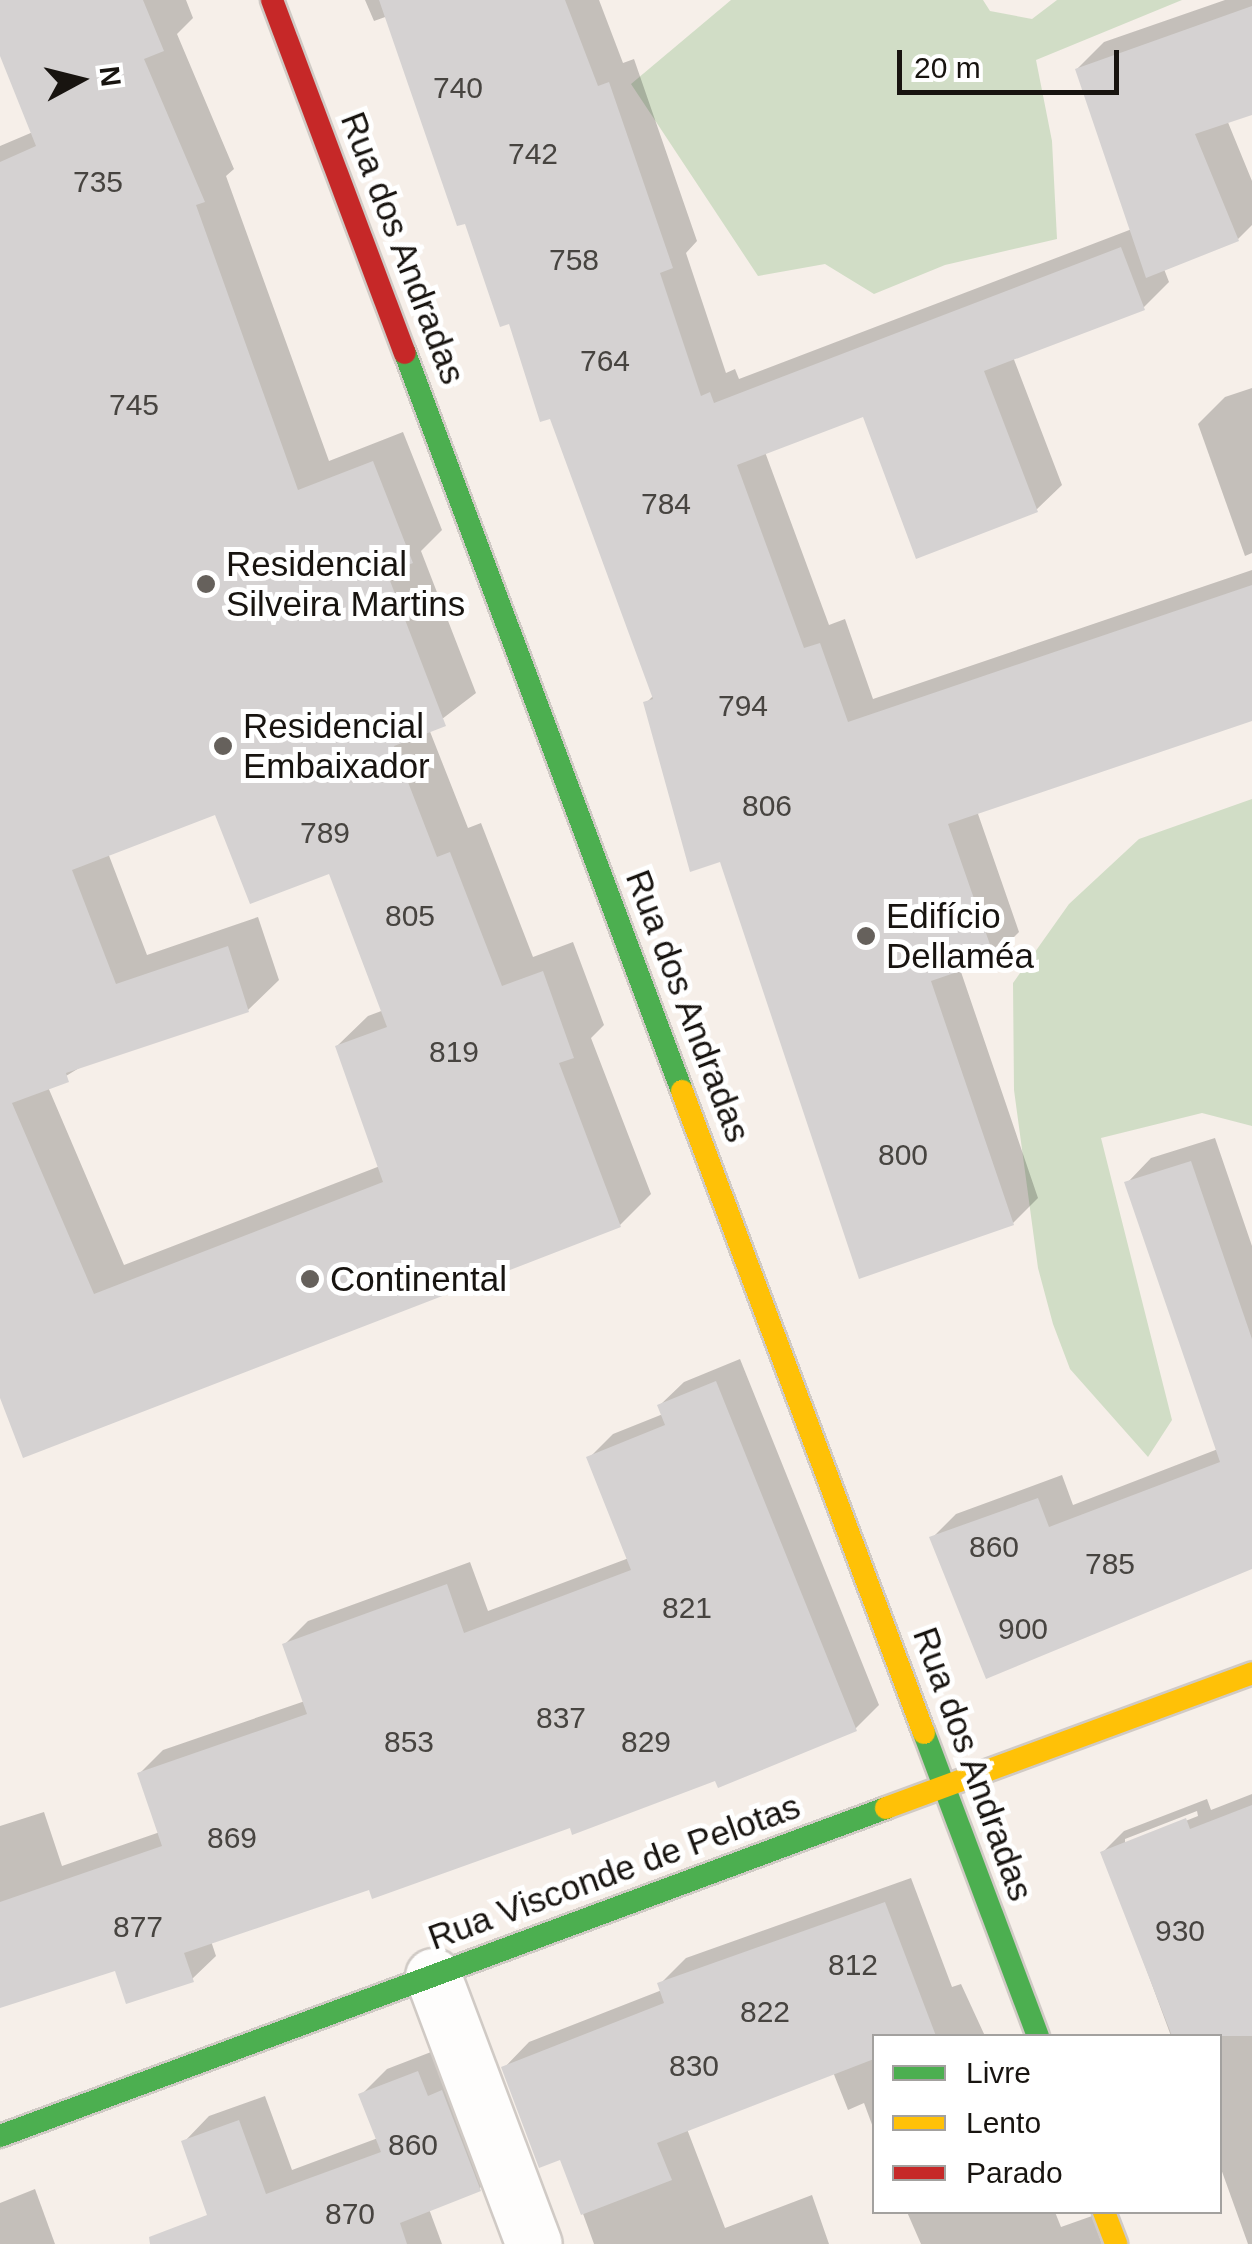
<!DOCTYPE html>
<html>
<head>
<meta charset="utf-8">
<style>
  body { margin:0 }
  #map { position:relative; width:1252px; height:2244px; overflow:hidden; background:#f6efe9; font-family:Arial,sans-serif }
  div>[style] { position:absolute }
  .green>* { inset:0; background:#d1ddc6 }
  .shadow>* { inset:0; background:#0003 }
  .building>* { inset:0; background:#d5d2d2 }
  .roads { filter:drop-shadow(2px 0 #d0cac5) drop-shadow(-2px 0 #d0cac5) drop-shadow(0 2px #d0cac5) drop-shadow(0 -2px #d0cac5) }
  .street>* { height:55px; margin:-27.5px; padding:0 27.5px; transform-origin:27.5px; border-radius:27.5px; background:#fefdfc }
  .fast>* { height:22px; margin:-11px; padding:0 11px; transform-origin:11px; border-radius:11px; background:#4caf50 }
  .slow>* { height:22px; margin:-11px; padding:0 11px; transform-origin:11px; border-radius:11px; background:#ffc107 }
  .jam>* { height:22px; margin:-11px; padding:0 11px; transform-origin:11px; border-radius:11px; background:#c62828 }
  .dots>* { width:28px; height:28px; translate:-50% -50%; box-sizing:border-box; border:5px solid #fff; border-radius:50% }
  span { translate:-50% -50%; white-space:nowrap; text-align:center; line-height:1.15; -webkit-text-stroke:10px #fff; paint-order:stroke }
  .number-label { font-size:30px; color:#474440 }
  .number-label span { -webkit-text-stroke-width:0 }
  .street-label { font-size:35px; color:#181410 }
  .poi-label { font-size:35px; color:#181410 }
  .left { translate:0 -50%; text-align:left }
  .legend { position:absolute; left:872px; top:2034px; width:350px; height:180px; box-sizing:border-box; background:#fff; border:2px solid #a3a19f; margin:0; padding:12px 18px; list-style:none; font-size:30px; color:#181410 }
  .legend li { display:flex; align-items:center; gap:20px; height:50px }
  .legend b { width:50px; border:2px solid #a3a19f }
  .north { position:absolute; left:30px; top:30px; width:100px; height:100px; -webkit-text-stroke:8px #fff; paint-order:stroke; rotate:83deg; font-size:28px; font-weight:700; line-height:40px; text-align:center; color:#181410 }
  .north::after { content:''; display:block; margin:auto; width:35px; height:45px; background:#181410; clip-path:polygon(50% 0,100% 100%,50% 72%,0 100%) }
  .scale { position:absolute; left:897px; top:50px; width:222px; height:45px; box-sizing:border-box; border:5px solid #181410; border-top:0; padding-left:12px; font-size:30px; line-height:35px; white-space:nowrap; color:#181410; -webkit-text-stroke:8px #fff; paint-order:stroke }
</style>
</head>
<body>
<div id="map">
  <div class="green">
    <i style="clip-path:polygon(731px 0,983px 0,990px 11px,1032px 19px,1057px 0,1182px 0,1036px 60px,1052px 141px,1057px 239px,945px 265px,874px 294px,825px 264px,758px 276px,631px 84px)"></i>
    <i style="clip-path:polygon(1252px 799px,1252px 1126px,1202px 1113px,1101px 1138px,1172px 1420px,1148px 1457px,1070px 1369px,1053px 1324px,1038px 1268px,1014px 1090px,1013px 983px,1069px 904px,1139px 839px)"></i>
  </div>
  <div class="shadow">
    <i style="clip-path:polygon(evenodd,0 0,186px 0,193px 18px,177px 34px,234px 169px,226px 176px,329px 461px,403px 432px,442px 530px,421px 551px,476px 693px,429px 729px,468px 828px,481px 823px,533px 957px,573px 942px,604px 1025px,591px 1038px,651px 1194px,620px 1225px,0 1391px,0 146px,33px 132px,0 49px,0 0,216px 812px,331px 871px,384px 1010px,368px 1016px,337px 1046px,380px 1166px,124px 1265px,48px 1087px,84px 1065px,248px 1010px,279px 980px,258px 917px,147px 955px,108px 853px,216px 812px)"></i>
    <i style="clip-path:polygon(365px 0,599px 0,623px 63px,634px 59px,697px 241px,686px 253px,726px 373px,735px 369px,739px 379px,1132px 229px,1077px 69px,1104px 42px,1225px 0,1252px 0,1252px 112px,1227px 120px,1252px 181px,1252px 225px,1238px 239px,1164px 269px,1169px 282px,1144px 307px,1013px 357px,1062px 485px,1036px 510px,864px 414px,765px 452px,829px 625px,845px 619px,873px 699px,1252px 570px,1252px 718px,977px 811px,1019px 932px,994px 957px,960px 969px,1038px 1198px,1013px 1223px,722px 859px,646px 703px,654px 695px,551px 416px,388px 16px,374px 21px)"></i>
    <i style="clip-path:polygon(1252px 388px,1252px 553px,1245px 556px,1198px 424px,1225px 397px)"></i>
    <i style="clip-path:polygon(1215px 1138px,1252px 1246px,1252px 1560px,932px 1538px,956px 1514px,1062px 1475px,1073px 1505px,1218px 1449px,1127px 1183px,1151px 1158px)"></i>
    <i style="clip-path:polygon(740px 1359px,879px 1705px,855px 1729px,211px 1941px,216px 1956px,192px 1979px,117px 1968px,0 2005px,0 1826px,44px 1812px,62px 1866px,160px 1832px,140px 1773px,163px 1750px,305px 1701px,285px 1644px,308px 1621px,470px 1562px,488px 1611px,629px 1558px,589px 1458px,613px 1434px,663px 1414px,660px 1405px,684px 1382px)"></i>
    <i style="clip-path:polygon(evenodd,1252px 1794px,1252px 2244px,1248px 2244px,1220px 2166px,1220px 2036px,1171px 2036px,1103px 1852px,1124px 1831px,1207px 1799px,1211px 1810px,1252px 1794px,1197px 1811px,1198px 1816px,1125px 1845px,1125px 1839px,1197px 1811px)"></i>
    <i style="clip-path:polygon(911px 1878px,952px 1987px,961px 1984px,985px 2036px,874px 2036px,874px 2130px,864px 2103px,848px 2110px,833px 2072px,687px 2129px,725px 2228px,812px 2195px,829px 2244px,594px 2244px,562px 2156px,504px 2068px,529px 2042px,662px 1990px,660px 1984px,686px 1958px)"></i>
    <i style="clip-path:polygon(444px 2047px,505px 2163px,479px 2189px,429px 2209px,442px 2244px,220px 2244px,184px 2142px,209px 2116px,265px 2096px,292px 2170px,378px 2138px,361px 2095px,387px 2069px)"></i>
    <i style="clip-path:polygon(35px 2189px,55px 2244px,0 2244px,0 2203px)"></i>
    <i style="clip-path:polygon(907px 2212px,1055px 2212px,1061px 2227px,1092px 2216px,1102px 2244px,921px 2244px)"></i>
  </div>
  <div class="building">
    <i style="clip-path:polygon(evenodd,0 0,143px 0,164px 51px,144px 59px,205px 202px,196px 205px,298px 490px,373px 461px,413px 563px,387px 573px,446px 726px,394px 746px,437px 857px,450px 852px,502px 986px,543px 971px,574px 1058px,559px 1063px,621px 1227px,23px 1458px,0 1398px,0 162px,36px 146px,0 56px,0 0,215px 815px,250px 904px,329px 874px,387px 1027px,335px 1046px,383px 1182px,94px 1294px,12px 1103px,69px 1082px,66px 1073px,249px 1012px,228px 946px,116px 984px,72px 870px,215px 815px)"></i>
    <i style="clip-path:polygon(379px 0,565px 0,598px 86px,609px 82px,673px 268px,660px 273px,701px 396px,710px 392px,714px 403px,1121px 247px,1145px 310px,984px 371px,1038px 512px,916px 559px,863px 417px,737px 465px,804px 648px,820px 643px,848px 722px,1252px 585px,1252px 721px,948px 824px,995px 959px,931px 981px,1014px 1225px,859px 1279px,720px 862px,690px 872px,643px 702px,653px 699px,550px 419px,540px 422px,509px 324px,500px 327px,465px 224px,457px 226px)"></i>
    <i style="clip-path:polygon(1252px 6px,1252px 115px,1195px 134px,1239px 241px,1146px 278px,1075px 69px)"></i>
    <i style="clip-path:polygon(1191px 1161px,1252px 1339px,1252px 1569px,986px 1679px,929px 1537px,1038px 1498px,1049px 1527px,1220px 1462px,1124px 1182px)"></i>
    <i style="clip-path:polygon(716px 1381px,857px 1731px,718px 1788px,715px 1781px,572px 1835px,570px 1828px,372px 1899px,369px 1890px,184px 1953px,194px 1982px,126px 2004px,115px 1971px,0 2008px,0 1902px,162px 1846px,137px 1773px,307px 1714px,282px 1644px,447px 1584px,464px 1633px,631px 1570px,586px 1457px,665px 1425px,657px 1405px)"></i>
    <i style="clip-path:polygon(1252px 1805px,1252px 2036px,1172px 2036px,1100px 1852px,1186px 1818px,1190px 1829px)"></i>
    <i style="clip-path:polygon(885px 1902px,936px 2036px,874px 2036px,874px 2059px,657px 2143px,672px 2180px,581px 2215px,560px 2160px,539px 2168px,501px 2067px,664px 2003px,657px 1983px)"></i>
    <i style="clip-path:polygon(418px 2071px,428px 2096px,442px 2090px,481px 2191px,400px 2223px,407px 2244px,150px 2244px,149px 2237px,207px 2215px,181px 2141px,239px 2120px,266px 2194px,381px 2152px,358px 2094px)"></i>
  </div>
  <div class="roads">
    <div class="street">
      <i style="left:433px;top:1976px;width:286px;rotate:69.4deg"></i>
    </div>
    <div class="fast">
      <i style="left:405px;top:353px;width:788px;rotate:69.43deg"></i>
      <i style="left:924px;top:1733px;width:324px;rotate:69.4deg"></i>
      <i style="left:0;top:2136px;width:945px;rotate:-20.31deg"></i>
    </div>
    <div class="slow">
      <i style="left:682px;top:1091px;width:686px;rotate:69.35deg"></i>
      <i style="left:886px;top:1808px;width:390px;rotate:-20.2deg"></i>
      <i style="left:1104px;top:2212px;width:34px;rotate:69deg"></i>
    </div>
    <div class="jam">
      <i style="left:272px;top:0;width:377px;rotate:69.4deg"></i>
    </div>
  </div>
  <div class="dots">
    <i style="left:206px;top:584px;background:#66615c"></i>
    <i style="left:223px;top:746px;background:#66615c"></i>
    <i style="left:866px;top:936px;background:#66615c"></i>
    <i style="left:310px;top:1279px;background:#66615c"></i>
  </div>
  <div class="number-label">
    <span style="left:458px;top:88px">740</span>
    <span style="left:533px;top:154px">742</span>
    <span style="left:98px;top:182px">735</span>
    <span style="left:574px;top:260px">758</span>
    <span style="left:605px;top:361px">764</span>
    <span style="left:134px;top:405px">745</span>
    <span style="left:666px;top:504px">784</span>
    <span style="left:743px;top:706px">794</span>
    <span style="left:767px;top:806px">806</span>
    <span style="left:325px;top:833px">789</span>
    <span style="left:410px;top:916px">805</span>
    <span style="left:454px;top:1052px">819</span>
    <span style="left:903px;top:1155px">800</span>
    <span style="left:994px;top:1547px">860</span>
    <span style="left:1110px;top:1564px">785</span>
    <span style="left:687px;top:1608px">821</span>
    <span style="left:1023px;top:1629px">900</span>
    <span style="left:561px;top:1718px">837</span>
    <span style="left:409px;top:1742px">853</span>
    <span style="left:646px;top:1742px">829</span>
    <span style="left:232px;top:1838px">869</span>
    <span style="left:138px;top:1927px">877</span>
    <span style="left:1180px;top:1931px">930</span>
    <span style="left:853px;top:1965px">812</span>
    <span style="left:765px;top:2012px">822</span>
    <span style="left:694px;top:2066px">830</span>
    <span style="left:413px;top:2145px">860</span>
    <span style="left:350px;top:2214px">870</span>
  </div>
  <div class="street-label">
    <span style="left:403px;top:248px;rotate:69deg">Rua dos Andradas</span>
    <span style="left:688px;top:1006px;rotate:69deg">Rua dos Andradas</span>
    <span style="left:973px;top:1764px;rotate:70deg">Rua dos Andradas</span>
    <span style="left:614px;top:1872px;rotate:-20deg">Rua Visconde de Pelotas</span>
  </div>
  <div class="poi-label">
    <span class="left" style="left:226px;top:584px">Residencial<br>Silveira Martins</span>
    <span class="left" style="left:243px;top:746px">Residencial<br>Embaixador</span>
    <span class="left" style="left:886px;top:936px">Edifício<br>Dellaméa</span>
    <span class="left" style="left:330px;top:1279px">Continental</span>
  </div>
  <ul class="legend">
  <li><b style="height:12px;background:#4caf50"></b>Livre</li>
  <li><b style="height:12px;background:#ffc107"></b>Lento</li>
  <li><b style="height:12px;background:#c62828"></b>Parado</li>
  </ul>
  <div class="north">N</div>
  <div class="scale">20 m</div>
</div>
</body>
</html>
